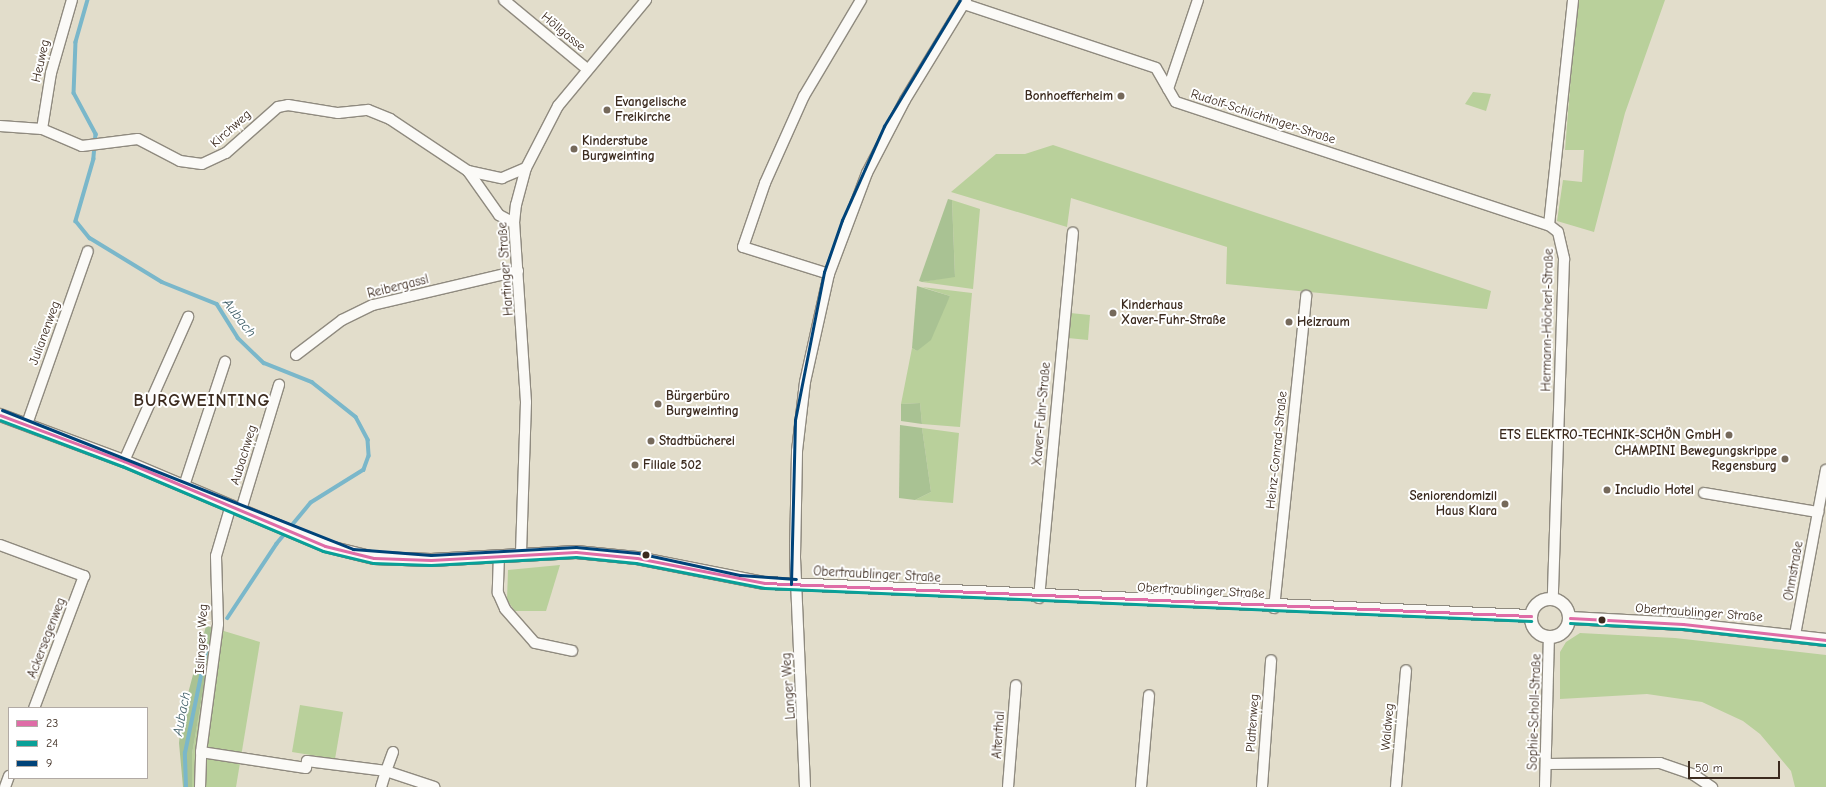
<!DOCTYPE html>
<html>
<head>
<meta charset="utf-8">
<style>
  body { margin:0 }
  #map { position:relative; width:1826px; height:787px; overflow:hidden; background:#e2ddcb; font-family:"Comic Neue",sans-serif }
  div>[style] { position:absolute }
  .green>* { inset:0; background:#b9d09b }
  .forest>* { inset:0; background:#a9c293 }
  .stream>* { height:3.5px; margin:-1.75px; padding:0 1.75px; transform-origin:1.75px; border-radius:1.75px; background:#7ab7ca }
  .roads { filter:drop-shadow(1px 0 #8f8a7f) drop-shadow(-1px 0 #8f8a7f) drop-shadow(0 1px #8f8a7f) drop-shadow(0 -1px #8f8a7f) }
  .minor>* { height:10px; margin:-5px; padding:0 5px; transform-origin:5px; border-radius:5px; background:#fbfaf7 }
  .tertiary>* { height:12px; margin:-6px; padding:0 6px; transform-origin:6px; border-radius:6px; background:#fbfaf7 }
  .tertiary>.ring { margin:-6px; padding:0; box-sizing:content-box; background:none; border:12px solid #fbfaf7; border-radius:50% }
  .bus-1>* { height:3px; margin:-1.5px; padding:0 1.5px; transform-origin:1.5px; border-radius:1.5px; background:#df6ca7 }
  .bus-2>* { height:3px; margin:-1.5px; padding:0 1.5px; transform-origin:1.5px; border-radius:1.5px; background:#09a098 }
  .bus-3>* { height:3px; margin:-1.5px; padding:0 1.5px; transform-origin:1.5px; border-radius:1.5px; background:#004379 }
  .dots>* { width:11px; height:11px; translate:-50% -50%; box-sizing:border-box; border:2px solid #fff; border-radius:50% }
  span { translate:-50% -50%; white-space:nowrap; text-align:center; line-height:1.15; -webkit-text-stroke:4px #fff; paint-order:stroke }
  .street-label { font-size:13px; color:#3b2a1e }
  .poi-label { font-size:13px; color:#3b2a1e; font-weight:700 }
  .right { translate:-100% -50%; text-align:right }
  .left { translate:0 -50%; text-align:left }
  .water-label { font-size:14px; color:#43626b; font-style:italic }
  .district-label { font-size:17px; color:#3b2a1e; font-weight:700; letter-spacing:1px }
  .legend { position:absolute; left:8px; top:707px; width:140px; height:72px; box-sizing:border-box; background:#fff; border:1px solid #b1aaa5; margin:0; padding:5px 7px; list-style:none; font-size:12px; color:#3b2a1e }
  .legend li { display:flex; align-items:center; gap:8px; height:20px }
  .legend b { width:20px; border:1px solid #b1aaa5 }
  .scale { position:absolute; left:1688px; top:761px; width:92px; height:18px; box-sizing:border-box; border:2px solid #3b2a1e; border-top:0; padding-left:5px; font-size:12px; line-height:14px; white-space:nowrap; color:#3b2a1e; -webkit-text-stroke:3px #fff; paint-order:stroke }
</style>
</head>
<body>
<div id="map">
  <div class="green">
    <i style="clip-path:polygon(1577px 0,1665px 0,1625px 113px,1594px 232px,1557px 221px,1563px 180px,1582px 182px,1584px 150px,1565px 150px)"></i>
    <i style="clip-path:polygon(1473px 92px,1491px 94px,1486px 111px,1465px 104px)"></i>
    <i style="clip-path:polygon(1053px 145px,1491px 291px,1487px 309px,1226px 284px,1227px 247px,1071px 198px,1067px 227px,951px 192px,996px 154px,1025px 154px)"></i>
    <i style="clip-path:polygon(952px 200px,980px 209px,973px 289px,922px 282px,955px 276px)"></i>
    <i style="clip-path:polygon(922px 287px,972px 293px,960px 427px,922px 424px,920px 403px,901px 404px,912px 348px,917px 351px,950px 296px)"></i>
    <i style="clip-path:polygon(1070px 313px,1090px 315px,1088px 340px,1068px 338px)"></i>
    <i style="clip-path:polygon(922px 428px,959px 433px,953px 503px,915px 500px,931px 492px)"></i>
    <i style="clip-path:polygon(560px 565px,546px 611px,515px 611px,507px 600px,508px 570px)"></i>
    <i style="clip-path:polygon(214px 628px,260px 642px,236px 787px,192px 787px,192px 754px)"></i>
    <i style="clip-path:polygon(1580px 633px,1675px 638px,1826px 655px,1826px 787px,1795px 787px,1791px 771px,1760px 734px,1743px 721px,1702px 702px,1647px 694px,1560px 699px,1560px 652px,1566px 642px)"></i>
    <i style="clip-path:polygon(300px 705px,343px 712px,335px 759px,292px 752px)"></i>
  </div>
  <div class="forest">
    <i style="clip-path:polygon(948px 199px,952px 200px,955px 277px,922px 282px,919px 281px)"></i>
    <i style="clip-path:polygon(917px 286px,950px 296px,931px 340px,917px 351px,912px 348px)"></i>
    <i style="clip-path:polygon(920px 403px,922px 424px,901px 421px,901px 404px)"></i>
    <i style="clip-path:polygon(900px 425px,922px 428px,931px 492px,915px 500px,899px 498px)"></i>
    <i style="clip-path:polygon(206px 626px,214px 628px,192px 754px,192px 787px,183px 787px,179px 743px,182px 716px)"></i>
  </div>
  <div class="stream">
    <i style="left:88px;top:0;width:44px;rotate:105.9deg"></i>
    <i style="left:76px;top:42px;width:51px;rotate:92.2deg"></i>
    <i style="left:74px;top:93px;width:47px;rotate:61.8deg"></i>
    <i style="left:96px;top:134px;width:25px;rotate:95deg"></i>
    <i style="left:94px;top:159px;width:65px;rotate:106.2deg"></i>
    <i style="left:76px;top:221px;width:22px;rotate:51deg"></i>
    <i style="left:90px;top:238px;width:84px;rotate:31.4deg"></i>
    <i style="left:162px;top:282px;width:59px;rotate:21.8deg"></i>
    <i style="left:217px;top:304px;width:40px;rotate:58deg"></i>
    <i style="left:238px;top:338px;width:36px;rotate:44deg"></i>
    <i style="left:264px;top:363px;width:52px;rotate:21.6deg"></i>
    <i style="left:312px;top:382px;width:56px;rotate:38.5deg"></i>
    <i style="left:356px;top:417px;width:26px;rotate:62deg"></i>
    <i style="left:368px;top:440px;width:16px;rotate:86deg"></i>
    <i style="left:369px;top:456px;width:15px;rotate:110deg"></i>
    <i style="left:364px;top:470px;width:62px;rotate:148.1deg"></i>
    <i style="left:311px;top:503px;width:53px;rotate:129.7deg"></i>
    <i style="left:277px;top:544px;width:89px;rotate:123.5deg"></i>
    <i style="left:186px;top:787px;width:34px;rotate:-92deg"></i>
    <i style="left:185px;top:753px;width:108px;rotate:-78.3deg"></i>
  </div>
  <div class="roads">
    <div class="minor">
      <i style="left:504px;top:0;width:107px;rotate:39.7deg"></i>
      <i style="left:964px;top:4px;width:202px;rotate:18.4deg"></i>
      <i style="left:1156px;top:68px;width:39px;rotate:60deg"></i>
      <i style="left:1176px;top:102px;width:393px;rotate:18.3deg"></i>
      <i style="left:1549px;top:225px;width:11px;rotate:38deg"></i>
      <i style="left:1558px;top:232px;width:28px;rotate:77deg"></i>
      <i style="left:1564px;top:259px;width:339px;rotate:91.9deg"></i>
      <i style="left:1168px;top:89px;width:94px;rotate:-71.4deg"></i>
      <i style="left:0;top:126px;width:42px;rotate:4.1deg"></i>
      <i style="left:42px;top:129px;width:43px;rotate:23deg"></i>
      <i style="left:82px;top:146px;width:56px;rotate:-7.1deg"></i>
      <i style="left:138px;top:139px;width:47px;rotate:27.6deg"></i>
      <i style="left:180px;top:161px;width:22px;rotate:8deg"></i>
      <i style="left:202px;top:164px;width:26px;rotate:-25deg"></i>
      <i style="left:226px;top:153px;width:69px;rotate:-41.5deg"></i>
      <i style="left:278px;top:107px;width:10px;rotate:-11deg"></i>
      <i style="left:288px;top:105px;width:51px;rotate:9.1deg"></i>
      <i style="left:338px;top:113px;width:30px;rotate:-6deg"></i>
      <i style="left:368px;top:110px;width:24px;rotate:22deg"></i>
      <i style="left:390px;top:119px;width:94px;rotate:33.7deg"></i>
      <i style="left:468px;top:171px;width:54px;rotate:54.8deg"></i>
      <i style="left:499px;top:215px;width:17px;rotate:28deg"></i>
      <i style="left:42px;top:129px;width:57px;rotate:-80.9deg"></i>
      <i style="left:51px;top:73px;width:76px;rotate:-74deg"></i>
      <i style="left:468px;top:171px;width:35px;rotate:12deg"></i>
      <i style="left:502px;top:178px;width:26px;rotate:-23deg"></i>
      <i style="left:1549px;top:225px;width:226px;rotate:-83.9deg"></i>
      <i style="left:829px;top:274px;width:90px;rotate:-162.6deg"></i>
      <i style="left:743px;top:247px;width:68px;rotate:-71deg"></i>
      <i style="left:765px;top:183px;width:95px;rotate:-65.9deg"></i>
      <i style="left:804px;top:96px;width:112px;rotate:-59.3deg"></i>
      <i style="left:296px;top:355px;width:58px;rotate:-37.3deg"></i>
      <i style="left:342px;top:320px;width:34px;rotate:-26deg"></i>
      <i style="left:373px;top:305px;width:149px;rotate:-13.2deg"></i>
      <i style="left:27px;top:424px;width:183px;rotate:-70.6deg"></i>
      <i style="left:124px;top:461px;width:158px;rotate:-66deg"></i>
      <i style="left:184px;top:486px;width:131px;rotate:-71.7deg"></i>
      <i style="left:1704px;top:493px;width:116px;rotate:9.5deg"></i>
      <i style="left:241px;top:510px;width:131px;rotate:-73.1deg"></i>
      <i style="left:0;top:545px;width:90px;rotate:20.3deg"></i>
      <i style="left:84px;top:576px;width:141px;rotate:110.7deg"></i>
      <i style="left:521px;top:553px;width:151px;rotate:-88.1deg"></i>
      <i style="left:526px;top:402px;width:179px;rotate:-93.8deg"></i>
      <i style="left:514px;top:223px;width:18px;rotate:-84deg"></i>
      <i style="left:516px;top:205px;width:38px;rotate:-75deg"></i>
      <i style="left:526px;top:168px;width:70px;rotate:-62.7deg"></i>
      <i style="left:558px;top:106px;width:138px;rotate:-50.3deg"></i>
      <i style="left:499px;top:555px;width:38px;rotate:92deg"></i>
      <i style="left:498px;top:593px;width:17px;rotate:66deg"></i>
      <i style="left:505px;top:609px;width:45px;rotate:48.6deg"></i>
      <i style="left:535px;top:643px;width:38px;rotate:12deg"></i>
      <i style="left:1039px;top:598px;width:367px;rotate:-84.7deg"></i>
      <i style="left:1274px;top:608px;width:314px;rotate:-84.1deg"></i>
      <i style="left:1795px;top:635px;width:168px;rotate:-79.4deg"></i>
      <i style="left:201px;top:752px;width:106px;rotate:8.7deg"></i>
      <i style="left:306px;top:768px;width:7px;rotate:-82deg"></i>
      <i style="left:307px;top:761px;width:80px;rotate:7.2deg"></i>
      <i style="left:386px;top:771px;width:17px;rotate:107deg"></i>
      <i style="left:393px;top:752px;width:20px;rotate:110deg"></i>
      <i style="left:386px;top:771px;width:51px;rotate:18.4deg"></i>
      <i style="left:1547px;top:764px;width:113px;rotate:-0.5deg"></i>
      <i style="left:1660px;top:763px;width:36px;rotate:19deg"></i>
      <i style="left:1694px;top:775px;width:22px;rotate:34deg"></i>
      <i style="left:5px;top:787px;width:12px;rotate:-70deg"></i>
      <i style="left:200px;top:787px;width:35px;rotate:-88deg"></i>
      <i style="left:201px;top:752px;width:129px;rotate:-82.4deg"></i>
      <i style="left:218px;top:624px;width:68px;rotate:-91.7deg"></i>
      <i style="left:216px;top:556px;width:53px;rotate:-73.6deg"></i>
      <i style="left:805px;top:787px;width:230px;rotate:-92.5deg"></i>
      <i style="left:795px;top:557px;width:106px;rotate:-88.9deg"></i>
      <i style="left:797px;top:451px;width:69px;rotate:-83.4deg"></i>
      <i style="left:805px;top:382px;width:111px;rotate:-77.5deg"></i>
      <i style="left:829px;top:274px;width:108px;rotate:-69.4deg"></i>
      <i style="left:867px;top:173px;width:82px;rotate:-62.5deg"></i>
      <i style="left:905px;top:100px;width:117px;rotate:-58.6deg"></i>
      <i style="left:1008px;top:787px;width:102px;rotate:-85.5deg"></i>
      <i style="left:1141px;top:787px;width:92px;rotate:-85deg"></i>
      <i style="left:1262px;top:787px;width:127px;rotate:-85.9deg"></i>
      <i style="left:1396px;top:787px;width:117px;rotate:-85.1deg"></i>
      <i style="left:1545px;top:787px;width:150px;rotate:-88.5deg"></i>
    </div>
    <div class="tertiary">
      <i style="left:0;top:415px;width:132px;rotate:20.4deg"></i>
      <i style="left:124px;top:461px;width:218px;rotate:22.9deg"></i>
      <i style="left:325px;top:546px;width:50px;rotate:13.8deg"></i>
      <i style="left:374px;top:558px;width:57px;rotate:2deg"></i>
      <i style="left:431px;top:560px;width:145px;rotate:-3.2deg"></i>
      <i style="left:576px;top:552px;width:61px;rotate:5.6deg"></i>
      <i style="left:637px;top:558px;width:130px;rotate:11.1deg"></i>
      <i style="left:765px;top:583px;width:767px;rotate:2.47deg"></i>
      <i class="ring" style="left:1531px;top:599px;width:26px;height:26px"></i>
      <i style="left:1570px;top:618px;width:113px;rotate:3deg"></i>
      <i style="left:1683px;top:624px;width:144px;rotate:6.4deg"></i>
    </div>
  </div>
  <div class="bus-1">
    <i style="left:0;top:415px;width:132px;rotate:20.4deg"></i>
    <i style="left:124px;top:461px;width:218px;rotate:22.9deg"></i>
    <i style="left:325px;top:546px;width:50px;rotate:13.8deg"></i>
    <i style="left:374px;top:558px;width:57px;rotate:2deg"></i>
    <i style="left:431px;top:560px;width:145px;rotate:-3.2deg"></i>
    <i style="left:576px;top:552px;width:61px;rotate:5.6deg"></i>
    <i style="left:637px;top:558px;width:130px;rotate:11.1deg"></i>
    <i style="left:765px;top:583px;width:767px;rotate:2.47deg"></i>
    <i style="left:1570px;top:618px;width:113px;rotate:3deg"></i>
    <i style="left:1683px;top:624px;width:144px;rotate:6.4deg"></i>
  </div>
  <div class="bus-2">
    <i style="left:0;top:420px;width:130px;rotate:20.7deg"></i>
    <i style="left:122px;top:466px;width:218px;rotate:22.9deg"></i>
    <i style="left:323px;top:551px;width:51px;rotate:13.5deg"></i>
    <i style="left:373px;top:563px;width:58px;rotate:2deg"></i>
    <i style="left:431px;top:565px;width:145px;rotate:-3.2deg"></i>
    <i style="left:576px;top:557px;width:60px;rotate:5.7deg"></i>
    <i style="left:636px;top:563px;width:131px;rotate:11deg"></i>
    <i style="left:765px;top:588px;width:767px;rotate:2.47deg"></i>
    <i style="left:1570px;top:623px;width:113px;rotate:3deg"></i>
    <i style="left:1683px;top:629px;width:143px;rotate:6.4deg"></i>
  </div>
  <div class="bus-3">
    <i style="left:2px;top:410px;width:378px;rotate:21.6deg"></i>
    <i style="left:353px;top:549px;width:78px;rotate:4.4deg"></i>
    <i style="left:431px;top:555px;width:145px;rotate:-3.2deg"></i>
    <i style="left:576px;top:547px;width:62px;rotate:5.5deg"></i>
    <i style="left:638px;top:553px;width:104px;rotate:12.2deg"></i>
    <i style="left:740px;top:575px;width:56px;rotate:4.1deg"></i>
    <i style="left:791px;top:584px;width:164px;rotate:-88.6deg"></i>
    <i style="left:795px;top:420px;width:151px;rotate:-78.9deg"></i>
    <i style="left:824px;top:272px;width:55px;rotate:-70.9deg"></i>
    <i style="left:842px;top:220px;width:103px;rotate:-65.9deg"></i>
    <i style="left:884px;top:126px;width:147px;rotate:-58.9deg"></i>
  </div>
  <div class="dots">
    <i style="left:1121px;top:96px;background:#75695b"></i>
    <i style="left:607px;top:110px;background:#75695b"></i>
    <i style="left:574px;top:149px;background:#75695b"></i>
    <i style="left:1113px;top:313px;background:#75695b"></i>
    <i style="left:1289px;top:322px;background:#75695b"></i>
    <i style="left:658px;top:404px;background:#75695b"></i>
    <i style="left:1729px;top:435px;background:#75695b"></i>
    <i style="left:651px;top:441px;background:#75695b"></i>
    <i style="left:1785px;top:459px;background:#75695b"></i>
    <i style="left:635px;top:465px;background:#75695b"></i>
    <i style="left:1607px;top:490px;background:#75695b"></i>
    <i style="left:1505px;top:504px;background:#75695b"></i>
    <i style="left:646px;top:555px;background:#3b2a1e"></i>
    <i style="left:1602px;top:620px;background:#3b2a1e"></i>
  </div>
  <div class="street-label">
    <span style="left:563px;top:32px;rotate:40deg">Höllgasse</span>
    <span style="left:41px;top:61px;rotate:-77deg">Heuweg</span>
    <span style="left:1263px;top:117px;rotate:18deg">Rudolf-Schlichtinger-Straße</span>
    <span style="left:231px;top:129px;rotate:-42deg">Kirchweg</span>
    <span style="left:506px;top:269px;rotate:-94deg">Hartinger Straße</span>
    <span style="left:398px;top:287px;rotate:-14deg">Reibergassl</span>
    <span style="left:1548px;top:320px;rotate:-89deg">Hermann-Höcherl-Straße</span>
    <span style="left:45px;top:333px;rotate:-70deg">Julianenweg</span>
    <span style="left:1042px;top:414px;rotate:-85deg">Xaver-Fuhr-Straße</span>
    <span style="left:1277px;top:450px;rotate:-84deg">Heinz-Conrad-Straße</span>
    <span style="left:244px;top:455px;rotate:-73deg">Aubachweg</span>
    <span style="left:1794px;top:571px;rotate:-80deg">Ohmstraße</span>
    <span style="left:877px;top:575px;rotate:3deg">Obertraublinger Straße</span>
    <span style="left:1201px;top:591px;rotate:3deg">Obertraublinger Straße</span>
    <span style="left:1699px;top:613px;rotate:4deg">Obertraublinger Straße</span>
    <span style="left:47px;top:638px;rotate:-69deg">Ackersegenweg</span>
    <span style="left:202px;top:639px;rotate:-87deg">Islinger Weg</span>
    <span style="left:789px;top:686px;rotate:-94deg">Langer Weg</span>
    <span style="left:1535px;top:712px;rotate:-88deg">Sophie-Scholl-Straße</span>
    <span style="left:1253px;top:723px;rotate:-86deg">Plattenweg</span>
    <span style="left:1388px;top:727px;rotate:-85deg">Waldweg</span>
    <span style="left:999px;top:735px;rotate:-86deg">Altenthal</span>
  </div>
  <div class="poi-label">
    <span class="right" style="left:1113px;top:96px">Bonhoefferheim</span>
    <span class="left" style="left:615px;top:110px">Evangelische<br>Freikirche</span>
    <span class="left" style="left:582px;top:149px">Kinderstube<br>Burgweinting</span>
    <span class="left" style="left:1121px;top:313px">Kinderhaus<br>Xaver-Fuhr-Straße</span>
    <span class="left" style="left:1297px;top:322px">Heizraum</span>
    <span class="left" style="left:666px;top:404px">Bürgerbüro<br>Burgweinting</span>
    <span class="right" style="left:1721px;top:435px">ETS ELEKTRO-TECHNIK-SCHÖN GmbH</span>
    <span class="left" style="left:659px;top:441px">Stadtbücherei</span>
    <span class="right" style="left:1777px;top:459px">CHAMPINI Bewegungskrippe<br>Regensburg</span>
    <span class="left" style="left:643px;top:465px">Filiale 502</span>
    <span class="left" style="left:1615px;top:490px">Includio Hotel</span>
    <span class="right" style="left:1497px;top:504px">Seniorendomizil<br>Haus Klara</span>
  </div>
  <div class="water-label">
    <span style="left:239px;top:318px;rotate:52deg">Aubach</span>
    <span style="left:182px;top:714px;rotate:-79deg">Aubach</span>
  </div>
  <div class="district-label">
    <span style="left:202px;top:401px">BURGWEINTING</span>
  </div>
  <ul class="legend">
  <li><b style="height:5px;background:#df6ca7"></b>23</li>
  <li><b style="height:5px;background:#09a098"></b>24</li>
  <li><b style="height:5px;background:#004379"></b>9</li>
  </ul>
  <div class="scale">50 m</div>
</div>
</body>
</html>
